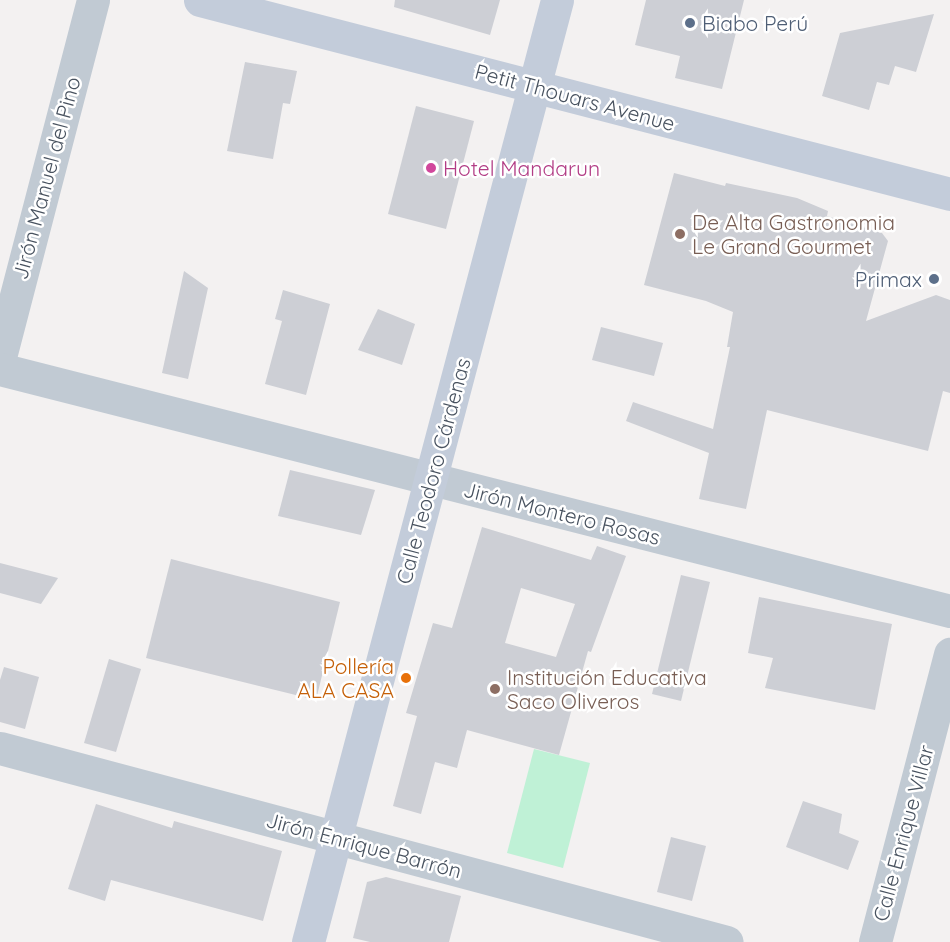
<!DOCTYPE html>
<html>
<head>
<meta charset="utf-8">
<style>
  body { margin:0 }
  #map { position:relative; width:950px; height:942px; overflow:hidden; background:#f3f1f1; font-family:Quicksand,sans-serif }
  div>[style] { position:absolute }
  .green>* { inset:0; background:#bff1d6 }
  .building>* { inset:0; background:#cdcfd5 }
  .street>* { height:33px; margin:-16.5px; padding:0 16.5px; transform-origin:16.5px; border-radius:16.5px; background:#c1cad3 }
  .secondary>* { height:33px; margin:-16.5px; padding:0 16.5px; transform-origin:16.5px; border-radius:16.5px; background:#c3ccda }
  .dots>* { width:16px; height:16px; translate:-50% -50%; box-sizing:border-box; border:3px solid #fff; border-radius:50% }
  span { translate:-50% -50%; white-space:nowrap; text-align:center; line-height:1.15; -webkit-text-stroke:5px #fff; paint-order:stroke }
  .service-label { font-size:21px; color:#4e5e75 }
  .left { translate:0 -50%; text-align:left }
  .right { translate:-100% -50%; text-align:right }
  .street-label { font-size:21px; color:#48525f }
  .hotel-label { font-size:21px; color:#b23c85 }
  .education-label { font-size:21px; color:#785e54 }
  .food-label { font-size:21px; color:#c56008 }
</style>
</head>
<body>
<div id="map">
  <div class="green">
    <i style="clip-path:polygon(534px 749px,590px 763px,563px 868px,507px 853px)"></i>
  </div>
  <div class="building">
    <i style="clip-path:polygon(395px 0,500px 0,490px 35px,394px 7px)"></i>
    <i style="clip-path:polygon(646px 0,744px 0,722px 89px,675px 78px,680px 56px,635px 45px)"></i>
    <i style="clip-path:polygon(934px 14px,916px 72px,895px 66px,889px 85px,877px 82px,869px 110px,822px 96px,840px 33px)"></i>
    <i style="clip-path:polygon(245px 62px,297px 71px,290px 104px,283px 103px,273px 159px,227px 151px)"></i>
    <i style="clip-path:polygon(416px 106px,474px 121px,446px 229px,388px 214px)"></i>
    <i style="clip-path:polygon(674px 173px,725px 186px,726px 183px,797px 198px,828px 211px,827px 216px,882px 233px,888px 241px,866px 321px,936px 295px,950px 300px,950px 393px,943px 391px,928px 451px,767px 410px,746px 509px,699px 499px,709px 453px,626px 421px,633px 402px,713px 429px,730px 347px,727px 347px,733px 312px,706px 301px,644px 285px)"></i>
    <i style="clip-path:polygon(184px 271px,208px 288px,188px 379px,162px 373px)"></i>
    <i style="clip-path:polygon(283px 290px,330px 304px,306px 395px,265px 384px,282px 321px,275px 319px)"></i>
    <i style="clip-path:polygon(378px 309px,415px 324px,402px 365px,358px 350px)"></i>
    <i style="clip-path:polygon(601px 327px,663px 343px,654px 376px,592px 360px)"></i>
    <i style="clip-path:polygon(290px 470px,375px 490px,361px 535px,278px 516px)"></i>
    <i style="clip-path:polygon(evenodd,482px 527px,591px 560px,597px 546px,626px 556px,591px 652px,588px 651px,559px 755px,467px 730px,457px 768px,435px 762px,421px 814px,393px 806px,417px 716px,406px 713px,433px 623px,452px 628px,482px 527px,521px 588px,575px 604px,556px 657px,505px 643px,521px 588px)"></i>
    <i style="clip-path:polygon(171px 559px,340px 602px,316px 700px,146px 658px)"></i>
    <i style="clip-path:polygon(0 563px,58px 578px,41px 604px,0 593px)"></i>
    <i style="clip-path:polygon(681px 575px,710px 582px,681px 701px,652px 694px)"></i>
    <i style="clip-path:polygon(759px 597px,892px 624px,875px 710px,765px 688px,773px 658px,748px 653px)"></i>
    <i style="clip-path:polygon(109px 659px,141px 669px,116px 752px,84px 743px)"></i>
    <i style="clip-path:polygon(4px 667px,39px 677px,25px 729px,0 722px,0 680px)"></i>
    <i style="clip-path:polygon(803px 801px,842px 814px,839px 833px,859px 841px,848px 870px,786px 847px)"></i>
    <i style="clip-path:polygon(96px 804px,172px 828px,174px 821px,282px 851px,263px 921px,111px 880px,105px 901px,68px 889px)"></i>
    <i style="clip-path:polygon(671px 837px,706px 846px,692px 901px,657px 892px)"></i>
    <i style="clip-path:polygon(386px 877px,461px 896px,449px 942px,370px 942px,353px 938px,367px 882px)"></i>
  </div>
  <div class="street">
    <i style="left:0;top:357px;width:369px;rotate:-75.4deg"></i>
    <i style="left:0;top:369px;width:980px;rotate:14.29deg"></i>
    <i style="left:0;top:748px;width:752px;rotate:14.94deg"></i>
    <i style="left:875px;top:942px;width:298px;rotate:-75.4deg"></i>
  </div>
  <div class="secondary">
    <i style="left:200px;top:0;width:775px;rotate:14.5deg"></i>
    <i style="left:308px;top:942px;width:974px;rotate:-75.19deg"></i>
  </div>
  <div class="dots">
    <i style="left:690px;top:23px;background:#5c6f8a"></i>
    <i style="left:431px;top:168px;background:#d1479c"></i>
    <i style="left:680px;top:234px;background:#8d6e63"></i>
    <i style="left:934px;top:279px;background:#5c6f8a"></i>
    <i style="left:406px;top:678px;background:#e8710a"></i>
    <i style="left:495px;top:689px;background:#8d6e63"></i>
  </div>
  <div class="service-label">
    <span class="left" style="left:702px;top:23px">Biabo Perú</span>
    <span class="right" style="left:922px;top:279px">Primax</span>
  </div>
  <div class="street-label">
    <span style="left:575px;top:97px;rotate:15deg">Petit Thouars Avenue</span>
    <span style="left:46px;top:178px;rotate:-75deg">Jirón Manuel del Pino</span>
    <span style="left:433px;top:471px;rotate:-75deg">Calle Teodoro Cárdenas</span>
    <span style="left:562px;top:513px;rotate:14deg">Jirón Montero Rosas</span>
    <span style="left:903px;top:833px;rotate:-75deg">Calle Enrique Villar</span>
    <span style="left:364px;top:845px;rotate:15deg">Jirón Enrique Barrón</span>
  </div>
  <div class="hotel-label">
    <span class="left" style="left:443px;top:168px">Hotel Mandarun</span>
  </div>
  <div class="education-label">
    <span class="left" style="left:692px;top:234px">De Alta Gastronomia<br>Le Grand Gourmet</span>
    <span class="left" style="left:507px;top:689px">Institución Educativa<br>Saco Oliveros</span>
  </div>
  <div class="food-label">
    <span class="right" style="left:394px;top:678px">Pollería<br>ALA CASA</span>
  </div>
</div>
</body>
</html>
